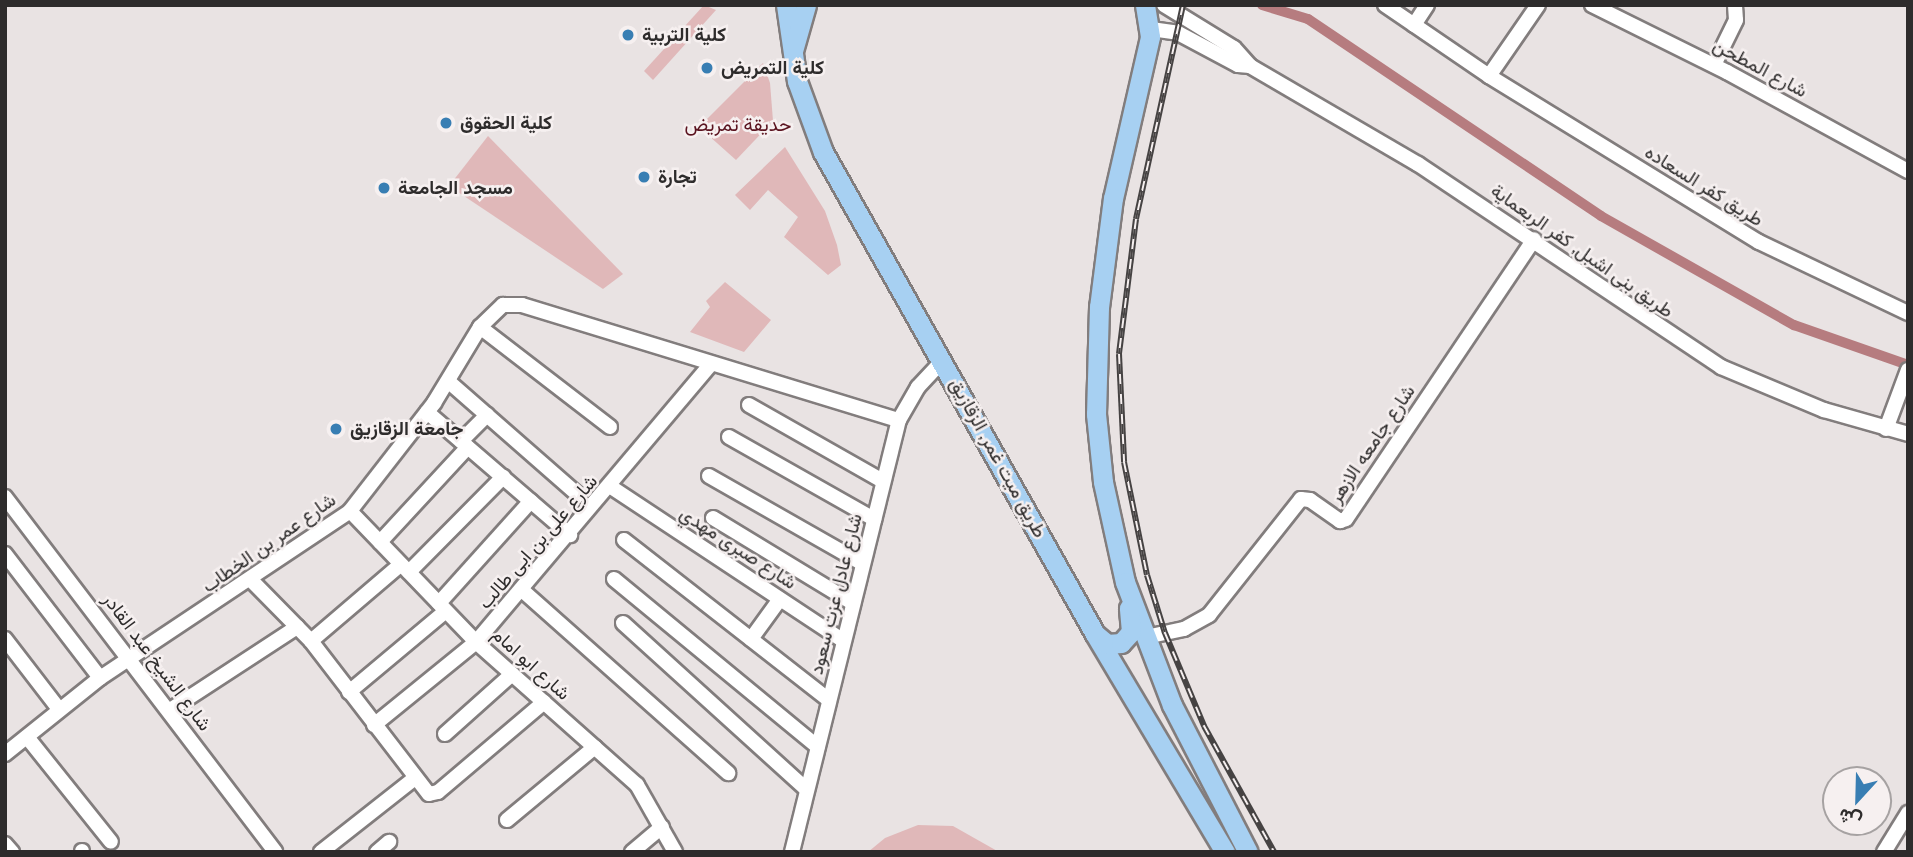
<!DOCTYPE html>
<html>
<head>
<meta charset="utf-8">
<style>
  body { margin:0 }
  #map { position:relative; width:1913px; height:857px; overflow:hidden; background:#e9e3e3; font-family:Mulish,Vazirmatn,sans-serif }
  div>[style] { position:absolute }
  .green>* { inset:0; background:#e0b8b9 }
  .canal>* { height:10px; margin:-5px; padding:0 5px; transform-origin:5px; border-radius:5px; background:#b67c7f }
  .roads { filter:drop-shadow(2px 0 #827d7d) drop-shadow(-2px 0 #827d7d) drop-shadow(0 2px #827d7d) drop-shadow(0 -2px #827d7d) }
  .minor>* { height:14px; margin:-7px; padding:0 7px; transform-origin:7px; border-radius:7px; background:#fff }
  .highway>* { height:19px; margin:-9.5px; padding:0 9.5px; transform-origin:9.5px; border-radius:9.5px; background:#a7d0f2 }
  .rail>* { height:6px; margin-top:-3px; transform-origin:0; background:repeating-linear-gradient(90deg,#f6f0f0 0 10px,#464343 0 20px); box-sizing:border-box; border-block:2px solid #464343 }
  .dots>* { width:19px; height:19px; translate:-50% -50%; box-sizing:border-box; border:4px solid #f6f0f0; border-radius:50% }
  span { translate:-50% -50%; white-space:nowrap; text-align:center; line-height:1.15; -webkit-text-stroke:5px #f6f0f0; paint-order:stroke }
  .poi-label { font-size:19px; color:#2e2c2c; font-weight:700 }
  .left { translate:0 -50%; text-align:left }
  .street-label { font-size:19px; color:#2e2c2c }
  .park-label { font-size:19px; color:#5a131f }
  .frame { position:absolute; inset:0; border:7px solid #2e2c2c; pointer-events:none }
  .north { position:absolute; left:1822px; top:766px; width:70px; height:70px; box-sizing:border-box; background:#f6f0f0; border:2px solid #a6a2a2; border-radius:50%; rotate:202deg; font-size:19px; font-weight:700; line-height:28px; text-align:center; color:#2e2c2c }
  .north::after { content:''; display:block; margin:auto; width:24px; height:32px; background:#387eb3; clip-path:polygon(50% 0,100% 100%,50% 72%,0 100%) }
</style>
</head>
<body>
<div id="map">
  <div class="green">
    <i style="clip-path:polygon(704px 5px,716px 10px,653px 80px,644px 71px)"></i>
    <i style="clip-path:polygon(763px 63px,770px 83px,773px 121px,736px 160px,699px 127px)"></i>
    <i style="clip-path:polygon(488px 136px,623px 274px,603px 289px,449px 186px)"></i>
    <i style="clip-path:polygon(785px 147px,825px 211px,837px 245px,841px 265px,828px 275px,784px 237px,798px 217px,768px 190px,750px 210px,735px 195px)"></i>
    <i style="clip-path:polygon(725px 282px,771px 320px,744px 352px,690px 332px,710px 307px,706px 301px)"></i>
    <i style="clip-path:polygon(918px 825px,953px 826px,999px 852px,868px 852px,885px 838px)"></i>
  </div>
  <div class="canal">
    <i style="left:1262px;top:5px;width:48px;rotate:16.9deg"></i>
    <i style="left:1308px;top:19px;width:353px;rotate:33.9deg"></i>
    <i style="left:1601px;top:216px;width:222px;rotate:29.5deg"></i>
    <i style="left:1794px;top:325px;width:121px;rotate:19.3deg"></i>
  </div>
  <div class="roads">
    <div class="minor">
      <i style="left:1164px;top:5px;width:82px;rotate:31.6deg"></i>
      <i style="left:1234px;top:48px;width:24px;rotate:48deg"></i>
      <i style="left:1385px;top:5px;width:126px;rotate:34.3deg"></i>
      <i style="left:1489px;top:76px;width:317px;rotate:31.6deg"></i>
      <i style="left:1759px;top:242px;width:165px;rotate:25.5deg"></i>
      <i style="left:1592px;top:5px;width:151px;rotate:26.4deg"></i>
      <i style="left:1727px;top:72px;width:206px;rotate:28.7deg"></i>
      <i style="left:1414px;top:25px;width:24px;rotate:-57deg"></i>
      <i style="left:1151px;top:29px;width:27px;rotate:8deg"></i>
      <i style="left:1178px;top:33px;width:68px;rotate:28.1deg"></i>
      <i style="left:1238px;top:65px;width:12px;rotate:5deg"></i>
      <i style="left:1250px;top:66px;width:194px;rotate:30.3deg"></i>
      <i style="left:1418px;top:164px;width:365px;rotate:33.8deg"></i>
      <i style="left:1721px;top:367px;width:112px;rotate:22.7deg"></i>
      <i style="left:1824px;top:410px;width:87px;rotate:15.9deg"></i>
      <i style="left:1714px;top:65px;width:50px;rotate:-63.9deg"></i>
      <i style="left:1736px;top:20px;width:15px;rotate:-94deg"></i>
      <i style="left:1489px;top:76px;width:86px;rotate:-55.4deg"></i>
      <i style="left:480px;top:327px;width:164px;rotate:37.6deg"></i>
      <i style="left:448px;top:381px;width:173px;rotate:41.2deg"></i>
      <i style="left:749px;top:405px;width:154px;rotate:29.6deg"></i>
      <i style="left:427px;top:412px;width:189px;rotate:40.7deg"></i>
      <i style="left:1886px;top:429px;width:63px;rotate:-69.6deg"></i>
      <i style="left:729px;top:437px;width:167px;rotate:29.5deg"></i>
      <i style="left:461px;top:441px;width:37px;rotate:-45deg"></i>
      <i style="left:709px;top:476px;width:177px;rotate:29.7deg"></i>
      <i style="left:611px;top:487px;width:279px;rotate:33.5deg"></i>
      <i style="left:5px;top:497px;width:446px;rotate:52.7deg"></i>
      <i style="left:350px;top:511px;width:182px;rotate:46.1deg"></i>
      <i style="left:476px;top:642px;width:215px;rotate:41.6deg"></i>
      <i style="left:637px;top:785px;width:77px;rotate:60.4deg"></i>
      <i style="left:713px;top:518px;width:164px;rotate:31.3deg"></i>
      <i style="left:624px;top:540px;width:260px;rotate:38deg"></i>
      <i style="left:380px;top:542px;width:129px;rotate:-47.2deg"></i>
      <i style="left:5px;top:554px;width:156px;rotate:52.5deg"></i>
      <i style="left:409px;top:572px;width:134px;rotate:-45.3deg"></i>
      <i style="left:614px;top:579px;width:264px;rotate:39.5deg"></i>
      <i style="left:252px;top:581px;width:84px;rotate:45.5deg"></i>
      <i style="left:311px;top:641px;width:193px;rotate:52.4deg"></i>
      <i style="left:429px;top:794px;width:9px;rotate:-13deg"></i>
      <i style="left:438px;top:792px;width:139px;rotate:-40.3deg"></i>
      <i style="left:522px;top:590px;width:276px;rotate:41.6deg"></i>
      <i style="left:439px;top:603px;width:137px;rotate:-48deg"></i>
      <i style="left:623px;top:623px;width:248px;rotate:42.2deg"></i>
      <i style="left:1146px;top:637px;width:39px;rotate:-12deg"></i>
      <i style="left:1184px;top:629px;width:29px;rotate:-29deg"></i>
      <i style="left:1209px;top:615px;width:148px;rotate:-51.6deg"></i>
      <i style="left:1301px;top:499px;width:9px;rotate:6deg"></i>
      <i style="left:1310px;top:500px;width:37px;rotate:35deg"></i>
      <i style="left:1340px;top:521px;width:6px;rotate:-18deg"></i>
      <i style="left:1346px;top:519px;width:337px;rotate:-56.1deg"></i>
      <i style="left:5px;top:639px;width:88px;rotate:52.4deg"></i>
      <i style="left:751px;top:639px;width:49px;rotate:-54.1deg"></i>
      <i style="left:311px;top:641px;width:118px;rotate:-40.5deg"></i>
      <i style="left:349px;top:692px;width:126px;rotate:-39.9deg"></i>
      <i style="left:170px;top:710px;width:152px;rotate:-33.2deg"></i>
      <i style="left:374px;top:725px;width:132px;rotate:-39.1deg"></i>
      <i style="left:476px;top:642px;width:364px;rotate:-49.8deg"></i>
      <i style="left:445px;top:734px;width:90px;rotate:-41.8deg"></i>
      <i style="left:27px;top:737px;width:134px;rotate:51.3deg"></i>
      <i style="left:5px;top:754px;width:122px;rotate:-38.7deg"></i>
      <i style="left:100px;top:678px;width:301px;rotate:-33.7deg"></i>
      <i style="left:350px;top:511px;width:137px;rotate:-52.1deg"></i>
      <i style="left:434px;top:403px;width:89px;rotate:-58.8deg"></i>
      <i style="left:480px;top:327px;width:32px;rotate:-44deg"></i>
      <i style="left:503px;top:305px;width:19px"></i>
      <i style="left:522px;top:305px;width:394px;rotate:17deg"></i>
      <i style="left:507px;top:820px;width:114px;rotate:-39.7deg"></i>
      <i style="left:5px;top:844px;width:11px;rotate:49deg"></i>
      <i style="left:82px;top:851px;width:1px;rotate:90deg"></i>
      <i style="left:321px;top:852px;width:120px;rotate:-38.2deg"></i>
      <i style="left:377px;top:852px;width:16px;rotate:-40deg"></i>
      <i style="left:632px;top:852px;width:39px;rotate:-40deg"></i>
      <i style="left:792px;top:852px;width:445px;rotate:-76.1deg"></i>
      <i style="left:899px;top:420px;width:38px;rotate:-60deg"></i>
      <i style="left:918px;top:387px;width:37px;rotate:-47deg"></i>
      <i style="left:1884px;top:852px;width:46px;rotate:-58.4deg"></i>
    </div>
    <div class="highway">
      <i style="left:786px;top:5px;width:77px;rotate:81.8deg"></i>
      <i style="left:797px;top:81px;width:76px;rotate:69.9deg"></i>
      <i style="left:823px;top:152px;width:553px;rotate:60.56deg"></i>
      <i style="left:1095px;top:634px;width:254px;rotate:59.2deg"></i>
      <i style="left:1145px;top:5px;width:32px;rotate:81deg"></i>
      <i style="left:1150px;top:37px;width:165px;rotate:102.9deg"></i>
      <i style="left:1113px;top:198px;width:110px;rotate:97.3deg"></i>
      <i style="left:1099px;top:307px;width:107px;rotate:91.6deg"></i>
      <i style="left:1096px;top:414px;width:68px;rotate:84.1deg"></i>
      <i style="left:1103px;top:482px;width:102px;rotate:77.6deg"></i>
      <i style="left:1125px;top:582px;width:132px;rotate:69.1deg"></i>
      <i style="left:1172px;top:705px;width:165px;rotate:62.7deg"></i>
      <i style="left:793px;top:51px;width:48px;rotate:-74.2deg"></i>
      <i style="left:1096px;top:635px;width:14px;rotate:39deg"></i>
      <i style="left:1107px;top:644px;width:14px;rotate:-4deg"></i>
      <i style="left:1121px;top:643px;width:15px;rotate:-48deg"></i>
      <i style="left:1131px;top:632px;width:24px;rotate:-95deg"></i>
    </div>
  </div>
  <div class="rail">
    <i style="left:1183px;top:5px;width:219px;rotate:102.4deg"></i>
    <i style="left:1136px;top:219px;width:136px;rotate:97.2deg"></i>
    <i style="left:1119px;top:354px;width:108px;rotate:87.3deg"></i>
    <i style="left:1124px;top:462px;width:115px;rotate:78.5deg"></i>
    <i style="left:1147px;top:575px;width:61px;rotate:72.8deg"></i>
    <i style="left:1165px;top:633px;width:101px;rotate:67.2deg"></i>
    <i style="left:1204px;top:726px;width:144px;rotate:60.9deg"></i>
  </div>
  <div class="dots">
    <i style="left:628px;top:35px;background:#387eb3"></i>
    <i style="left:707px;top:68px;background:#387eb3"></i>
    <i style="left:446px;top:123px;background:#387eb3"></i>
    <i style="left:644px;top:177px;background:#387eb3"></i>
    <i style="left:384px;top:188px;background:#387eb3"></i>
    <i style="left:336px;top:429px;background:#387eb3"></i>
  </div>
  <div class="poi-label">
    <span class="left" style="left:642px;top:35px">كلية التربية</span>
    <span class="left" style="left:721px;top:68px">كلية التمريض</span>
    <span class="left" style="left:460px;top:123px">كلية الحقوق</span>
    <span class="left" style="left:658px;top:177px">تجارة</span>
    <span class="left" style="left:398px;top:188px">مسجد الجامعة</span>
    <span class="left" style="left:350px;top:429px">جامعة الزقازيق</span>
  </div>
  <div class="street-label">
    <span style="left:1760px;top:68px;rotate:28deg">شارع المطحن</span>
    <span style="left:1704px;top:186px;rotate:32deg">طريق كفر السعاده</span>
    <span style="left:1582px;top:251px;rotate:35deg">طريق بنى اشبل, كفر الربعماية</span>
    <span style="left:1372px;top:444px;rotate:-56deg">شارع جامعه الازهر</span>
    <span style="left:998px;top:458px;rotate:61deg">طريق ميت غمر, الزقازيق</span>
    <span style="left:538px;top:542px;rotate:-49deg">شارع على بن ابى طالب</span>
    <span style="left:269px;top:543px;rotate:-35deg">شارع عمر بن الخطاب</span>
    <span style="left:738px;top:548px;rotate:33deg">شارع صبرى مهدي</span>
    <span style="left:836px;top:594px;rotate:-76deg">شارع عادل عزت سعود</span>
    <span style="left:157px;top:662px;rotate:53deg">شارع الشيخ عبد القادر</span>
    <span style="left:531px;top:664px;rotate:42deg">شارع ابو امام</span>
  </div>
  <div class="park-label">
    <span style="left:738px;top:125px">حديقة تمريض</span>
  </div>
  <div class="frame"></div>
  <div class="north">ش</div>
</div>
</body>
</html>
